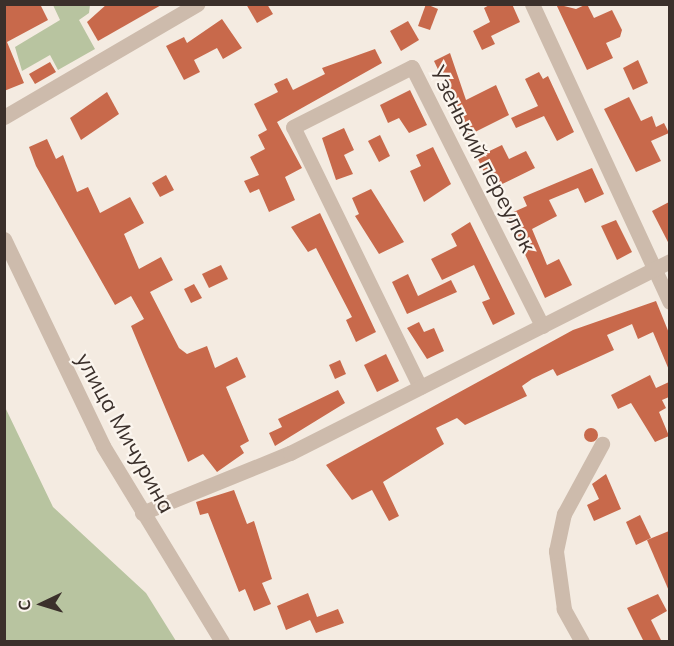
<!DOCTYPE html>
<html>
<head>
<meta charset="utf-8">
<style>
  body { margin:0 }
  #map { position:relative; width:674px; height:646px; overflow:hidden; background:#f4ebe1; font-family:Mulish,sans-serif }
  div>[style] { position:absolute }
  .green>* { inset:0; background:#b8c4a0 }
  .building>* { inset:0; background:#c8694b }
  .round { border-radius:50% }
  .minor>* { height:15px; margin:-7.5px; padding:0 7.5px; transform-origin:7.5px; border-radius:7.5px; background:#cdbbac }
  span { translate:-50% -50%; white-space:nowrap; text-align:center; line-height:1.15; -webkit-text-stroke:4.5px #fbf5ee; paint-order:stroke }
  .street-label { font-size:22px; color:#3b302b }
  .frame { position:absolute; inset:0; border:6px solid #3b302b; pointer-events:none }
  .north { position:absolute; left:12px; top:574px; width:60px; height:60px; -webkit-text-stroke:4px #fbf5ee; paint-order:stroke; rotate:266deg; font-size:16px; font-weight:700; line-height:24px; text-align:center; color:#3b302b }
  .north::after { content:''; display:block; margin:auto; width:21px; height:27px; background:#3b302b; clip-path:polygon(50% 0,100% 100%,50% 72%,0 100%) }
</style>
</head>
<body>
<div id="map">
  <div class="green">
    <i style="clip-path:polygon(53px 5px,90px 5px,89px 13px,79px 20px,95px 49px,58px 70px,50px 55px,22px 71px,15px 47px,60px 20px)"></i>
    <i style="clip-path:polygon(4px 405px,53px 507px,146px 593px,176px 641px,5px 641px)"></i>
  </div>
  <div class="building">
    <i style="clip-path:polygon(4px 4px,40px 4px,48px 20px,7px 42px,24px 83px,4px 91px)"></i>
    <i style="clip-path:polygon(107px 4px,163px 4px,98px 41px,87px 22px)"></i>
    <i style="clip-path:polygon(246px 4px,267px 4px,273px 14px,257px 23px)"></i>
    <i style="clip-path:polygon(426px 4px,438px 9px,430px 30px,418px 26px)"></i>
    <i style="clip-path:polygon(491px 4px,512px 4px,520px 22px,491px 36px,495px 44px,482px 50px,473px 31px,490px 22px,484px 8px)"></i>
    <i style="clip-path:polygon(556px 4px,576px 9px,587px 4px,594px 18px,612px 10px,622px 30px,620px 37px,606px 43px,613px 58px,587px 70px)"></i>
    <i style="clip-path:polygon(222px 19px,242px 48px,223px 59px,217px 48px,194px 60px,200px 72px,184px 80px,166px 46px,184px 37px,187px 43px)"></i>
    <i style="clip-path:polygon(408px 21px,419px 40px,401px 51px,390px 31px)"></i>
    <i style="clip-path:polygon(375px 49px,382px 63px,277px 122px,302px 168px,285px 177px,295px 200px,269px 212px,259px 189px,250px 193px,244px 181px,259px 175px,250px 157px,265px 149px,258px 135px,267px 130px,254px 104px,278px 92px,274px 84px,287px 78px,293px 90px,325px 74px,322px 68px)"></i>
    <i style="clip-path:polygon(450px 53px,466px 100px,496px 85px,509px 115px,467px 136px,438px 83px,443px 80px,434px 61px)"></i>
    <i style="clip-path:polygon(638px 60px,648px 83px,633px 90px,623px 68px)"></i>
    <i style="clip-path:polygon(50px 62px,56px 72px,35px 84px,29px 74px)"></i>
    <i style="clip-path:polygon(539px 72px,543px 79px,548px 76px,574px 132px,557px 141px,544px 116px,516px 128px,511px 118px,538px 106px,525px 79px)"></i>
    <i style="clip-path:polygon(410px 90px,427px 125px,409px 133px,399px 118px,388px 123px,380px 105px)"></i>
    <i style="clip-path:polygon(107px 92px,119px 114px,81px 140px,70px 118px)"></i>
    <i style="clip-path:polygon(629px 97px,641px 121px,652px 116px,656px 127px,664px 123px,669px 133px,651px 141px,661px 161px,636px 172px,604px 109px)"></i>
    <i style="clip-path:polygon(344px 128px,354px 150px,344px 155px,353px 174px,336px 180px,322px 138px)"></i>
    <i style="clip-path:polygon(380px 135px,390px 156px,379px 162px,368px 141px)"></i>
    <i style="clip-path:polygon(47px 139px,56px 159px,63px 155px,77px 192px,88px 187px,100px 213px,130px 197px,144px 223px,124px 234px,139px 269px,161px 257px,173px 280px,150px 292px,179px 348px,187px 354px,207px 346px,215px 368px,237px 357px,246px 377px,226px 387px,249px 441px,240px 446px,244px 453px,217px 472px,203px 454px,188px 462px,131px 326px,144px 319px,131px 296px,115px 305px,36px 166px,29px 147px)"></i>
    <i style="clip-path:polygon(502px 145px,509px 159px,526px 151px,535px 168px,492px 189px,477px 157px)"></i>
    <i style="clip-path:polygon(433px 147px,451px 184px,424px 202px,410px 171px,421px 166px,416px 155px)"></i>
    <i style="clip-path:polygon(592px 168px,604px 194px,585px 203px,578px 188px,549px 200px,557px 216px,532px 229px,547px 265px,559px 259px,572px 285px,545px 298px,507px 215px,527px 206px,523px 197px)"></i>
    <i style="clip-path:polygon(166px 175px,174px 190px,160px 197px,152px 183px)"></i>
    <i style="clip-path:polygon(371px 189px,404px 242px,379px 254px,355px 216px,359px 214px,352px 198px)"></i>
    <i style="clip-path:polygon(669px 202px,669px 244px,652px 211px)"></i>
    <i style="clip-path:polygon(320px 213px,376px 332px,356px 342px,346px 320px,352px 317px,316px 248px,308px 252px,291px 227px)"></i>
    <i style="clip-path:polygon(616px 220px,632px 252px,617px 260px,601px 226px)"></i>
    <i style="clip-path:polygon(470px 222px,515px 314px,493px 325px,482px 302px,490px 299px,474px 265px,442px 280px,431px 259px,457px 246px,451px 234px)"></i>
    <i style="clip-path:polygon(221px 265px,228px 279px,209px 288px,202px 274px)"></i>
    <i style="clip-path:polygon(408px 274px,418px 296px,451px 280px,457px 292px,407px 314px,392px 282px)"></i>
    <i style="clip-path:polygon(194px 284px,202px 298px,191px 303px,184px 289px)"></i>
    <i style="clip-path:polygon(656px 301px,669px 333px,669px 370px,653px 332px,638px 339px,632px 324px,607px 335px,614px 350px,557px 376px,553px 369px,532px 379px,522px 386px,527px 396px,465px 425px,457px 418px,436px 428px,444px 444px,383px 482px,399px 516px,389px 521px,372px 490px,352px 500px,326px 465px,573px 330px)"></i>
    <i style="clip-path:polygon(419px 322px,424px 332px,434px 328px,444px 351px,427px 359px,407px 328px)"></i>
    <i style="clip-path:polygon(386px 354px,399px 381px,377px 392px,364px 365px)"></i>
    <i style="clip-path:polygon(340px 360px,346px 374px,335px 379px,329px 365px)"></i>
    <i style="clip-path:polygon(650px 375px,656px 388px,669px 382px,669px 397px,662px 400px,666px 408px,659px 412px,669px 436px,655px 442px,631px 403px,618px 409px,611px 395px)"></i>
    <i style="clip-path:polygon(338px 390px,345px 403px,275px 446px,269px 433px,282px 427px,278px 419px)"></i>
    <i class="round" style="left:584px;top:428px;width:14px;height:14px"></i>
    <i style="clip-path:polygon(606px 474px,621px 509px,594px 521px,587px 505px,599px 499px,592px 484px)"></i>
    <i style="clip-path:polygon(234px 490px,247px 524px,254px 521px,272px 579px,262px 583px,271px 604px,254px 611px,245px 589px,239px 592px,208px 513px,200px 515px,196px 502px)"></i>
    <i style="clip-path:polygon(640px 515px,651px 538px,636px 545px,626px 522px)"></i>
    <i style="clip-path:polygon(669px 531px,669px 591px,647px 540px)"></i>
    <i style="clip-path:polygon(308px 593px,317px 617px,338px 609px,344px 623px,316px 633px,310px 620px,286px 630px,277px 606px)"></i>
    <i style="clip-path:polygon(658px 594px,667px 611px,651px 620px,662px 642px,644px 642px,627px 608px)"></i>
  </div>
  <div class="minor">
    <i style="left:532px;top:4px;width:328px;rotate:65.2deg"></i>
    <i style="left:4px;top:117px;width:224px;rotate:-30.3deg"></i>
    <i style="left:4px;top:239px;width:229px;rotate:64.4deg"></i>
    <i style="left:103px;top:446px;width:229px;rotate:58.7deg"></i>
    <i style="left:420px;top:387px;width:289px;rotate:-116deg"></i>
    <i style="left:293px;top:127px;width:133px;rotate:-26.8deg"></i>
    <i style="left:412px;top:67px;width:290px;rotate:63.3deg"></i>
    <i style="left:142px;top:513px;width:160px;rotate:-22.1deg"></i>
    <i style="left:290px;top:453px;width:426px;rotate:-26.8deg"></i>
    <i style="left:582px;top:642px;width:38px;rotate:-119deg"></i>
    <i style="left:564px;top:609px;width:59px;rotate:-97.9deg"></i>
    <i style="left:556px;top:551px;width:38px;rotate:-78deg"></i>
    <i style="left:564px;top:514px;width:80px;rotate:-61.5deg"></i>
  </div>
  <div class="street-label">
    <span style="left:483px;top:159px;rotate:63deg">Узенький переулок</span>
    <span style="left:125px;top:433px;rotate:61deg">улица Мичурина</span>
  </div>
  <div class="frame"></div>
  <div class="north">С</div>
</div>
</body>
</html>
